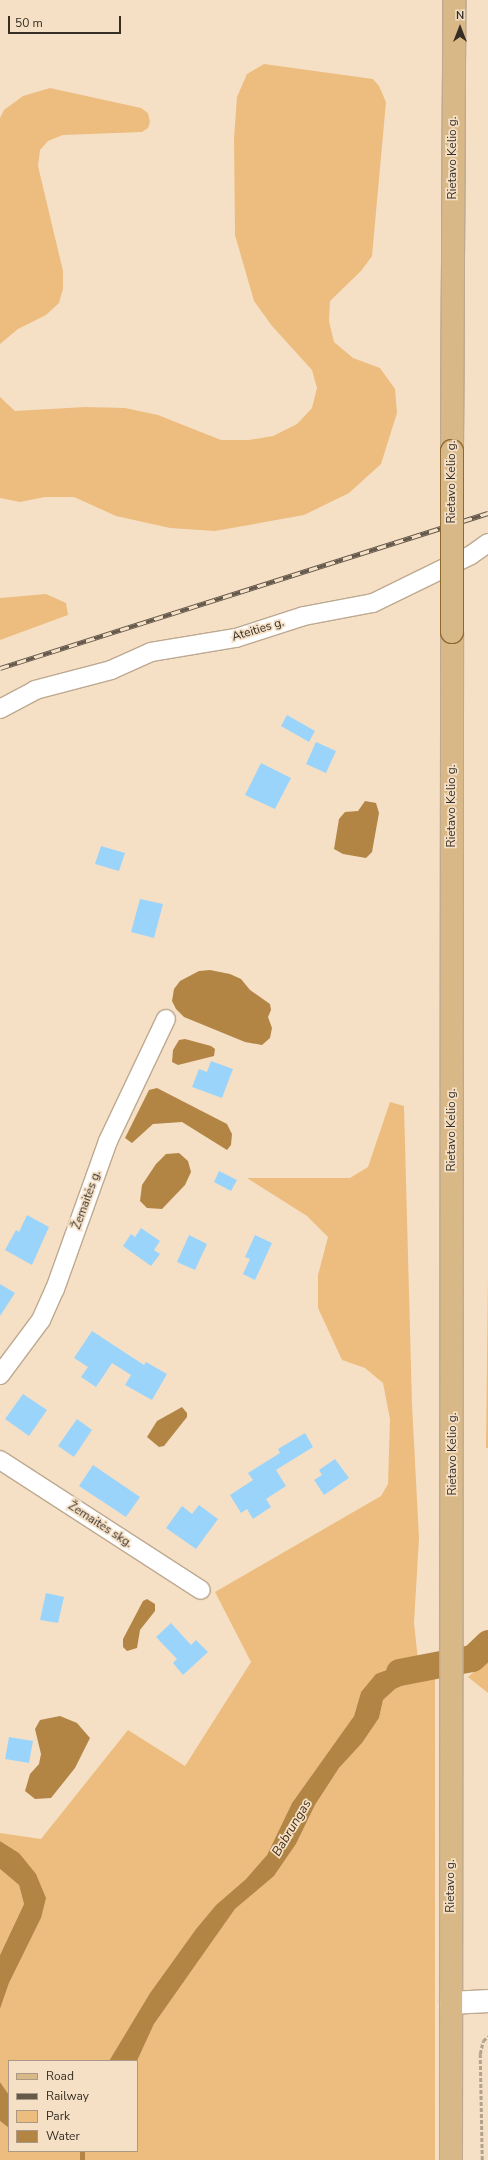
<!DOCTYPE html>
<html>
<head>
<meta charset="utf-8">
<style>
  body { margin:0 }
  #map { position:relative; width:488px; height:2160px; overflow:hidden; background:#f5e0c6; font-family:"Nunito Sans",sans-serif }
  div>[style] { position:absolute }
  .green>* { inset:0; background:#edbd7f }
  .water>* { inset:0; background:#b38544 }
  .stream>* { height:4.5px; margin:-2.25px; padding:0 2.25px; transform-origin:2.25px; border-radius:2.25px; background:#b38544 }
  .river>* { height:27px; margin:-13.5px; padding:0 13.5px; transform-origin:13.5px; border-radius:13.5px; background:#b38544 }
  .building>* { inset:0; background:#9bd4fb }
  .path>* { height:2.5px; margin-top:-1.25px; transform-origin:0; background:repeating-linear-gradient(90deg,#b3a28e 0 4px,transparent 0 6px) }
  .roads { filter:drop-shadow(1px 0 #bda990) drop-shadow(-1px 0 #bda990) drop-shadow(0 1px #bda990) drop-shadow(0 -1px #bda990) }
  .minor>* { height:18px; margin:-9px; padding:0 9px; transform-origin:9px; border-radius:9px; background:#fff }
  .secondary>* { height:22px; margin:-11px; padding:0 11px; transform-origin:11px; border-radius:11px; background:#fff }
  .primary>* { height:22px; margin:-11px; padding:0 11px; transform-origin:11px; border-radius:11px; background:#d9b888 }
  .rail>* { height:4.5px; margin-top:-2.25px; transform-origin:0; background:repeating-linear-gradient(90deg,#f5e0c6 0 9px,#65594c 0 18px); box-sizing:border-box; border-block:1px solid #65594c }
  .bridges { filter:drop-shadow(1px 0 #906831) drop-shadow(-1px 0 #906831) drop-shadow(0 1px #906831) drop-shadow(0 -1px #906831) }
  .primary-bridge>* { height:22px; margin:-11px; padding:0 11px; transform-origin:11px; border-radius:11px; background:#d9b888 }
  span { translate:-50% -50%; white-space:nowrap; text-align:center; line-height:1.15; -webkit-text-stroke:3.5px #f5e0c6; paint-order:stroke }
  .street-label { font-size:12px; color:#362e24 }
  .water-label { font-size:13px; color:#432e12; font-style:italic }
  .legend { position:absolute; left:8px; top:2060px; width:130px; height:92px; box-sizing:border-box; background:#f5e0c6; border:1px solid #a99985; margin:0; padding:5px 7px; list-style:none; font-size:12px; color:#362e24 }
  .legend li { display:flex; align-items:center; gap:8px; height:20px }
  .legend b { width:20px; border:1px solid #a99985 }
  .north { position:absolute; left:440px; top:8px; width:40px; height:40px; -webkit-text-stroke:3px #f5e0c6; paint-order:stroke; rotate:0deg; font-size:11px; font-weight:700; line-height:16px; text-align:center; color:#362e24 }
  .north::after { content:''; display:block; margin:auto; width:14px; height:18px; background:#362e24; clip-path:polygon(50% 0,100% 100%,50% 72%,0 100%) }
  .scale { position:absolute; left:8px; top:16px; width:113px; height:18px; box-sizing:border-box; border:2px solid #362e24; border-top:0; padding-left:5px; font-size:12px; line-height:14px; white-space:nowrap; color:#362e24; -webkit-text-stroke:3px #f5e0c6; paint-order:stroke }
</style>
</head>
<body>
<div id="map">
  <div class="green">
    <i style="clip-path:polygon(264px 64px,373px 79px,379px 86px,386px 102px,372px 256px,361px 271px,330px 301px,329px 321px,334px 342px,353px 358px,380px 368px,395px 389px,397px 413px,381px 464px,349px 493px,304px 515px,215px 531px,170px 528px,116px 516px,74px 497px,45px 497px,20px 502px,0 498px,0 397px,15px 411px,85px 407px,125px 408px,158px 415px,221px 440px,249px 440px,273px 436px,297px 424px,312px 408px,317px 388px,312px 370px,272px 326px,254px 301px,235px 235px,234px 138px,237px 97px,247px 74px)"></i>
    <i style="clip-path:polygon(50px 88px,141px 108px,148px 113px,150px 122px,148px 128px,142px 132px,63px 135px,48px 141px,40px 150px,38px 166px,63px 271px,63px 289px,59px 303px,46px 315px,18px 329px,0 344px,0 118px,4px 110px,23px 96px)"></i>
    <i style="clip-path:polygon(46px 594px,66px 603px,68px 615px,0 640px,0 598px)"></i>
    <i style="clip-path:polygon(390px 1102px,404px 1106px,412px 1404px,419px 1538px,414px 1623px,418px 1660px,409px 1662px,361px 1692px,354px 1716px,292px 1803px,267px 1855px,246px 1879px,216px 1905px,196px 1929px,150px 1993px,109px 2061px,9px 2061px,9px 2095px,0 2082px,0 2009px,9px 1983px,41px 1918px,19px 1853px,0 1841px,0 1833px,41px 1839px,128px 1730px,185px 1766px,251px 1662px,215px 1592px,381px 1496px,388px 1484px,390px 1419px,383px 1383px,365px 1368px,342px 1360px,318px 1308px,318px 1275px,328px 1237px,307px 1216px,247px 1178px,350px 1178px,368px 1167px)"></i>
    <i style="clip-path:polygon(488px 1274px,488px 1448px,486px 1448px)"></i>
    <i style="clip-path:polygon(488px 1659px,488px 1693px,468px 1677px)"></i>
    <i style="clip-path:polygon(435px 1678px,435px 2160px,0 2160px,0 2121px,9px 2128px,9px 2151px,137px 2151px,137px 2061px,154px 2024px,235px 1909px,274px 1876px,296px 1844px,315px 1805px,339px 1768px,362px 1743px,379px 1718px,383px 1700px,395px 1689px,414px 1680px)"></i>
    <i style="clip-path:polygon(0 1869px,19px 1885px,24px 1904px,0 1955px)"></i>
  </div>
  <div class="water">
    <i style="clip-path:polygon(365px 801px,376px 803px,379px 813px,372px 852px,366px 858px,343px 854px,334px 849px,339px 819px,345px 812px,358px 811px)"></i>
    <i style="clip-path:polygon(210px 970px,230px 974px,241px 979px,250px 990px,270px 1004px,271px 1010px,268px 1017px,272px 1028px,270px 1038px,262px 1045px,245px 1042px,184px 1017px,176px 1009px,172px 1001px,174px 989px,180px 981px,199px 971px)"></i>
    <i style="clip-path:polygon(185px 1039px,211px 1046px,215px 1049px,214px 1056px,178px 1065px,172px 1062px,173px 1050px,179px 1040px)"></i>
    <i style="clip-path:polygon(157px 1088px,227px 1124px,232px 1134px,231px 1145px,227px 1150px,182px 1122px,153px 1124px,132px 1143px,125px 1138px,149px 1090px)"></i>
    <i style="clip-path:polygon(179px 1153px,188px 1161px,191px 1172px,185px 1185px,162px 1209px,147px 1208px,140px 1201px,142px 1185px,156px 1164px,166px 1154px)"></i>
    <i style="clip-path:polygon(182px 1407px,187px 1413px,187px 1417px,164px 1446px,159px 1447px,147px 1437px,157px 1421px)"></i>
    <i style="clip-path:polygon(147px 1599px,155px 1604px,155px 1611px,140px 1630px,137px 1648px,127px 1651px,123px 1647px,123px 1639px,143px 1601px)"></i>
    <i style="clip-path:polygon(436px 1657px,435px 1678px,414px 1680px,395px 1689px,383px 1700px,379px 1718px,362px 1743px,339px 1768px,315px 1805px,296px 1844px,274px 1876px,235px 1909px,154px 2024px,137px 2061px,109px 2061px,150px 1993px,196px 1929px,216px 1905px,246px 1879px,267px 1855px,292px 1803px,354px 1716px,361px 1692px,376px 1674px,409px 1662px)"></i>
    <i style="clip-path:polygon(60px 1716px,77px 1723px,90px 1738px,75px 1768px,51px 1798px,35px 1799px,25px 1791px,30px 1774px,39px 1764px,41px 1754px,35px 1729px,40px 1720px)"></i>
    <i style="clip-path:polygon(0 1841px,19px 1853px,36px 1874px,46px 1898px,41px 1918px,9px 1983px,0 2009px,0 1955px,24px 1904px,19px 1885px,0 1869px)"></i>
    <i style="clip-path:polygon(0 2082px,9px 2095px,9px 2128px,0 2121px)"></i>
  </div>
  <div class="stream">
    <i style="left:82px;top:2160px;width:9px;rotate:-90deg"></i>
  </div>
  <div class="river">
    <i style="left:399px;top:1672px;width:74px;rotate:-10.9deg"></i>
    <i style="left:472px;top:1658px;width:22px;rotate:-43deg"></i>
  </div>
  <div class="building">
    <i style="clip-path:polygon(287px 715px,315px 731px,309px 742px,281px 726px)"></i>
    <i style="clip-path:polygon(316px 742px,336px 751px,326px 773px,306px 764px)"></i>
    <i style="clip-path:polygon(261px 763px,291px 778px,275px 809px,245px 795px)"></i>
    <i style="clip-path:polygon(101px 846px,125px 853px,119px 871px,95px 864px)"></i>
    <i style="clip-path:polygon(140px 899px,163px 904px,154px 938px,131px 932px)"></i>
    <i style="clip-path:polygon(211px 1061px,233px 1069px,222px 1098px,192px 1087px,199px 1069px,207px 1072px)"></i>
    <i style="clip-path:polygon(219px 1171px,237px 1180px,231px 1191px,214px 1182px)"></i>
    <i style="clip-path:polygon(27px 1215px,49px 1227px,32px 1265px,5px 1250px,16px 1230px,19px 1232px)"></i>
    <i style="clip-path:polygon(141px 1228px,160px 1241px,154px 1250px,160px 1254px,151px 1266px,123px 1246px,131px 1234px,135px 1237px)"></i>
    <i style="clip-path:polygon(189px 1235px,207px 1244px,195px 1270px,177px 1262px)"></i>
    <i style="clip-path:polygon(255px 1235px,272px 1243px,255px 1280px,243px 1274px,250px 1259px,245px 1257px)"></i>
    <i style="clip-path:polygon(0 1284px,15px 1293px,0 1316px)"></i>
    <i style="clip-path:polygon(92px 1331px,144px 1365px,146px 1362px,167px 1374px,152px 1400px,125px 1385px,131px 1375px,112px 1363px,96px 1387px,81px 1377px,88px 1367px,74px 1358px)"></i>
    <i style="clip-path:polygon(23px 1394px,47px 1410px,29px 1436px,5px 1419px)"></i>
    <i style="clip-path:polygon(77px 1419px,92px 1430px,74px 1457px,58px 1446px)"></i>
    <i style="clip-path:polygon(305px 1433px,313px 1447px,276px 1470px,286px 1486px,266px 1499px,271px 1507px,253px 1519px,247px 1509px,241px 1513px,230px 1495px,253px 1480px,248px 1473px,280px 1453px,278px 1449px)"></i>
    <i style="clip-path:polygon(335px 1459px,349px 1478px,324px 1495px,314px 1480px,322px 1475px,319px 1470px)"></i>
    <i style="clip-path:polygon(93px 1465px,140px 1497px,126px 1517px,79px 1486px)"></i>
    <i style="clip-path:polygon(199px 1505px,218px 1519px,196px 1549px,166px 1528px,182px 1506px,192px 1514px)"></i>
    <i style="clip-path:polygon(46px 1593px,64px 1597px,58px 1623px,40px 1620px)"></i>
    <i style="clip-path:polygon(171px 1623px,191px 1645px,196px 1640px,208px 1652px,183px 1675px,173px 1663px,177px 1659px,156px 1637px)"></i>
    <i style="clip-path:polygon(9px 1737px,33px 1741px,29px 1763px,5px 1759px)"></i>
  </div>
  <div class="path">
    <i style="left:482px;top:2160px;width:106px;rotate:-91.1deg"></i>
    <i style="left:480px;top:2054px;width:13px;rotate:-77deg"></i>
    <i style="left:483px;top:2041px;width:7px;rotate:-45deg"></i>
  </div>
  <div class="roads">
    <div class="minor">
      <i style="left:0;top:709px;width:40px;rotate:-28deg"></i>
      <i style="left:35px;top:690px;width:79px;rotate:-14.7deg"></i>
      <i style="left:111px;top:670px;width:44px;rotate:-24.2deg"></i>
      <i style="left:151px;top:652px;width:86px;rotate:-9.4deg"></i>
      <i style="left:236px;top:638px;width:71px;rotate:-17.9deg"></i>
      <i style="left:304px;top:616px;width:70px;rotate:-10.7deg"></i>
      <i style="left:373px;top:603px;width:109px;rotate:-26.1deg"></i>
      <i style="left:471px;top:555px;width:21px;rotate:-35deg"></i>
      <i style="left:0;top:1375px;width:69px;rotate:-53.3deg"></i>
      <i style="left:41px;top:1320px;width:34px;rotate:-66deg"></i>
      <i style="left:55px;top:1289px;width:157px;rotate:-70.3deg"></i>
      <i style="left:108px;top:1141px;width:135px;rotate:-64.6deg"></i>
      <i style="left:0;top:1460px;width:239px;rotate:32.9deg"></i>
    </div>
    <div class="secondary">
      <i style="left:451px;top:2003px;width:37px;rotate:-3deg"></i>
    </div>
    <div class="primary">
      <i style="left:452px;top:451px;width:451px;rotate:-89.7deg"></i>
      <i style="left:451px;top:2160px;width:1528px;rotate:-89.96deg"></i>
    </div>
  </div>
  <div class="rail">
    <i style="left:0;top:668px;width:512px;rotate:-17.62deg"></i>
  </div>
  <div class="bridges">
    <div class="primary-bridge">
      <i style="left:452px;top:632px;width:181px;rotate:-90deg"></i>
    </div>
  </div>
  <div class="street-label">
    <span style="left:453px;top:158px;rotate:-90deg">Rietavo Kelio g.</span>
    <span style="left:452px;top:482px;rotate:-90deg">Rietavo Kelio g.</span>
    <span style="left:258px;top:630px;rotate:-17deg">Ateities g.</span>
    <span style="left:452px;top:806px;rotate:-90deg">Rietavo Kelio g.</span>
    <span style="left:452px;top:1130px;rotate:-90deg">Rietavo Kelio g.</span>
    <span style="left:87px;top:1200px;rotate:-70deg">Žemaitės g.</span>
    <span style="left:453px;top:1454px;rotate:-90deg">Rietavo Kelio g.</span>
    <span style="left:100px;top:1525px;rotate:33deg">Žemaitės skg.</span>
    <span style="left:451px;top:1886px;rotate:-90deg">Rietavo g.</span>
  </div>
  <div class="water-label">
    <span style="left:292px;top:1828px;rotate:-59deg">Babrungas</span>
  </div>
  <ul class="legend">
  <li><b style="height:5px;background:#d9b888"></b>Road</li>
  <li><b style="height:5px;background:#65594c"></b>Railway</li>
  <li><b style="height:11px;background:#edbd7f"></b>Park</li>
  <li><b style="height:11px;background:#b38544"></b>Water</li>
  </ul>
  <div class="north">N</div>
  <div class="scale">50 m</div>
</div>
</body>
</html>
